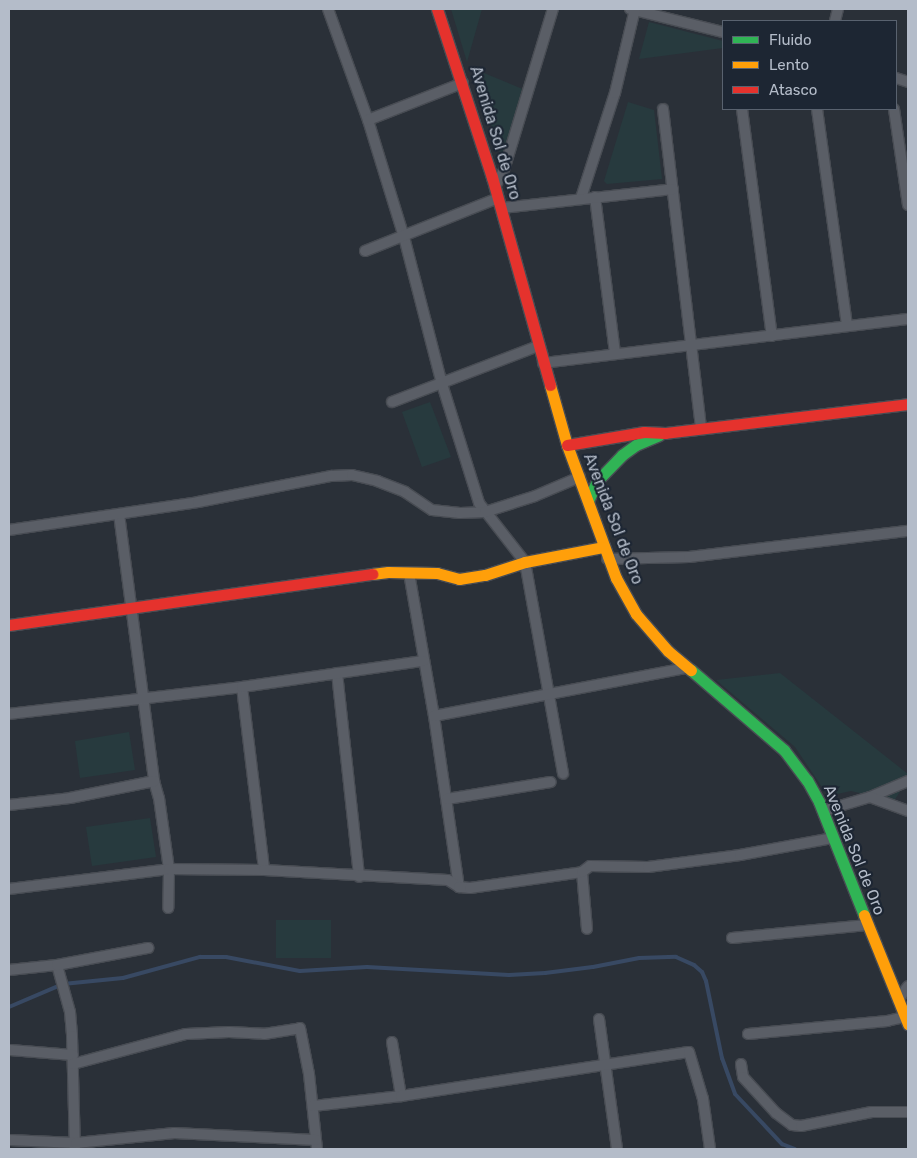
<!DOCTYPE html>
<html>
<head>
<meta charset="utf-8">
<style>
  body { margin:0 }
  #map { position:relative; width:917px; height:1158px; overflow:hidden; background:#2a3038; font-family:Rubik,sans-serif }
  div>[style] { position:absolute }
  .green>* { inset:0; background:#273a3e }
  .stream>* { height:4px; margin:-2px; padding:0 2px; transform-origin:2px; border-radius:2px; background:#384963 }
  .roads { filter:drop-shadow(1px 0 #484c53) drop-shadow(-1px 0 #484c53) drop-shadow(0 1px #484c53) drop-shadow(0 -1px #484c53) }
  .street>* { height:10px; margin:-5px; padding:0 5px; transform-origin:5px; border-radius:5px; background:#5a5e66 }
  .fast>* { height:11px; margin:-5.5px; padding:0 5.5px; transform-origin:5.5px; border-radius:5.5px; background:#30b455 }
  .slow>* { height:11px; margin:-5.5px; padding:0 5.5px; transform-origin:5.5px; border-radius:5.5px; background:#ff9f0a }
  .jam>* { height:11px; margin:-5.5px; padding:0 5.5px; transform-origin:5.5px; border-radius:5.5px; background:#e5322d }
  span { translate:-50% -50%; white-space:nowrap; text-align:center; line-height:1.15; -webkit-text-stroke:4.5px #1d2633; paint-order:stroke }
  .street-label { font-size:16px; color:#b4bcc9 }
  .frame { position:absolute; inset:0; border:10px solid #b4bcc9; pointer-events:none }
  .legend { position:absolute; left:722px; top:20px; width:175px; height:90px; box-sizing:border-box; background:#1d2633; border:1px solid #59626f; margin:0; padding:6px 9px; list-style:none; font-size:15px; color:#b4bcc9 }
  .legend li { display:flex; align-items:center; gap:10px; height:25px }
  .legend b { width:25px; border:1px solid #59626f }
</style>
</head>
<body>
<div id="map">
  <div class="green">
    <i style="clip-path:polygon(451px 9px,482px 9px,467px 62px)"></i>
    <i style="clip-path:polygon(649px 22px,723px 41px,723px 48px,639px 59px)"></i>
    <i style="clip-path:polygon(484px 73px,525px 90px,502px 160px,477px 80px)"></i>
    <i style="clip-path:polygon(628px 102px,654px 110px,662px 179px,607px 184px,604px 181px)"></i>
    <i style="clip-path:polygon(430px 402px,451px 457px,422px 467px,402px 412px)"></i>
    <i style="clip-path:polygon(780px 673px,908px 774px,908px 779px,894px 801px,851px 791px,828px 796px,795px 747px,716px 680px)"></i>
    <i style="clip-path:polygon(129px 732px,135px 770px,80px 778px,75px 741px)"></i>
    <i style="clip-path:polygon(150px 818px,156px 857px,92px 866px,86px 827px)"></i>
    <i style="clip-path:polygon(276px 920px,331px 920px,331px 958px,276px 958px)"></i>
  </div>
  <div class="stream">
    <i style="left:9px;top:1007px;width:59px;rotate:-23.1deg"></i>
    <i style="left:63px;top:984px;width:60px;rotate:-5.7deg"></i>
    <i style="left:123px;top:978px;width:80px;rotate:-15.3deg"></i>
    <i style="left:200px;top:957px;width:26px"></i>
    <i style="left:226px;top:957px;width:75px;rotate:10.7deg"></i>
    <i style="left:300px;top:971px;width:67px;rotate:-3.4deg"></i>
    <i style="left:367px;top:967px;width:142px;rotate:3.2deg"></i>
    <i style="left:509px;top:975px;width:36px;rotate:-3deg"></i>
    <i style="left:545px;top:973px;width:48px;rotate:-7.1deg"></i>
    <i style="left:593px;top:967px;width:47px;rotate:-11.1deg"></i>
    <i style="left:639px;top:958px;width:37px;rotate:-2deg"></i>
    <i style="left:676px;top:957px;width:20px;rotate:24deg"></i>
    <i style="left:694px;top:965px;width:11px;rotate:41deg"></i>
    <i style="left:702px;top:972px;width:10px;rotate:66deg"></i>
    <i style="left:706px;top:981px;width:79px;rotate:78.3deg"></i>
    <i style="left:722px;top:1058px;width:38px;rotate:70deg"></i>
    <i style="left:735px;top:1094px;width:69px;rotate:46.8deg"></i>
    <i style="left:782px;top:1144px;width:14px;rotate:21deg"></i>
  </div>
  <div class="roads">
    <div class="street">
      <i style="left:328px;top:9px;width:118px;rotate:70.2deg"></i>
      <i style="left:368px;top:120px;width:122px;rotate:72.9deg"></i>
      <i style="left:404px;top:237px;width:152px;rotate:75.5deg"></i>
      <i style="left:442px;top:384px;width:125px;rotate:72.7deg"></i>
      <i style="left:479px;top:503px;width:75px;rotate:52.1deg"></i>
      <i style="left:525px;top:562px;width:215px;rotate:79.8deg"></i>
      <i style="left:630px;top:9px;width:96px;rotate:13.9deg"></i>
      <i style="left:835px;top:21px;width:12px;rotate:-76deg"></i>
      <i style="left:896px;top:78px;width:13px;rotate:18deg"></i>
      <i style="left:663px;top:109px;width:321px;rotate:83.2deg"></i>
      <i style="left:742px;top:109px;width:229px;rotate:82.5deg"></i>
      <i style="left:817px;top:109px;width:219px;rotate:82.1deg"></i>
      <i style="left:894px;top:109px;width:97px;rotate:81.7deg"></i>
      <i style="left:368px;top:120px;width:102px;rotate:-21.3deg"></i>
      <i style="left:495px;top:187px;width:19px;rotate:-62deg"></i>
      <i style="left:504px;top:170px;width:168px;rotate:-73.1deg"></i>
      <i style="left:595px;top:197px;width:157px;rotate:82.7deg"></i>
      <i style="left:581px;top:198px;width:110px;rotate:-72.1deg"></i>
      <i style="left:615px;top:93px;width:86px;rotate:-76.6deg"></i>
      <i style="left:502px;top:208px;width:172px;rotate:-6.3deg"></i>
      <i style="left:365px;top:251px;width:143px;rotate:-21.7deg"></i>
      <i style="left:543px;top:363px;width:368px;rotate:-6.9deg"></i>
      <i style="left:392px;top:402px;width:156px;rotate:-21deg"></i>
      <i style="left:119px;top:514px;width:269px;rotate:82.5deg"></i>
      <i style="left:154px;top:781px;width:18px;rotate:74deg"></i>
      <i style="left:159px;top:798px;width:72px;rotate:82deg"></i>
      <i style="left:169px;top:869px;width:39px;rotate:91deg"></i>
      <i style="left:9px;top:530px;width:191px;rotate:-8.4deg"></i>
      <i style="left:198px;top:502px;width:136px;rotate:-11.1deg"></i>
      <i style="left:331px;top:476px;width:21px;rotate:-3deg"></i>
      <i style="left:352px;top:475px;width:26px;rotate:13deg"></i>
      <i style="left:377px;top:481px;width:30px;rotate:21deg"></i>
      <i style="left:405px;top:492px;width:32px;rotate:34deg"></i>
      <i style="left:432px;top:510px;width:28px;rotate:6deg"></i>
      <i style="left:460px;top:513px;width:25px;rotate:-2deg"></i>
      <i style="left:485px;top:512px;width:52px;rotate:-17.7deg"></i>
      <i style="left:535px;top:496px;width:49px;rotate:-22.9deg"></i>
      <i style="left:607px;top:559px;width:82px;rotate:-1.4deg"></i>
      <i style="left:689px;top:557px;width:221px;rotate:-6.8deg"></i>
      <i style="left:409px;top:573px;width:145px;rotate:80.1deg"></i>
      <i style="left:434px;top:716px;width:173px;rotate:81.7deg"></i>
      <i style="left:337px;top:673px;width:205px;rotate:83.8deg"></i>
      <i style="left:242px;top:687px;width:184px;rotate:83.1deg"></i>
      <i style="left:9px;top:714px;width:235px;rotate:-6.6deg"></i>
      <i style="left:242px;top:687px;width:183px;rotate:-8.2deg"></i>
      <i style="left:434px;top:716px;width:257px;rotate:-10.8deg"></i>
      <i style="left:870px;top:797px;width:41px;rotate:-22.8deg"></i>
      <i style="left:447px;top:799px;width:105px;rotate:-9.3deg"></i>
      <i style="left:9px;top:805px;width:61px;rotate:-6.5deg"></i>
      <i style="left:70px;top:798px;width:86px;rotate:-11.4deg"></i>
      <i style="left:823px;top:811px;width:49px;rotate:-16.6deg"></i>
      <i style="left:870px;top:797px;width:40px;rotate:20.2deg"></i>
      <i style="left:582px;top:872px;width:57px;rotate:85deg"></i>
      <i style="left:9px;top:889px;width:161px;rotate:-7.1deg"></i>
      <i style="left:169px;top:869px;width:95px;rotate:0.6deg"></i>
      <i style="left:264px;top:870px;width:184px;rotate:3.1deg"></i>
      <i style="left:448px;top:880px;width:13px;rotate:32deg"></i>
      <i style="left:459px;top:887px;width:11px;rotate:5deg"></i>
      <i style="left:470px;top:888px;width:113px;rotate:-8.1deg"></i>
      <i style="left:582px;top:872px;width:10px;rotate:-37deg"></i>
      <i style="left:590px;top:866px;width:58px;rotate:1deg"></i>
      <i style="left:648px;top:867px;width:93px;rotate:-7.4deg"></i>
      <i style="left:740px;top:855px;width:95px;rotate:-10.4deg"></i>
      <i style="left:732px;top:938px;width:136px;rotate:-5.5deg"></i>
      <i style="left:57px;top:965px;width:49px;rotate:74.5deg"></i>
      <i style="left:70px;top:1012px;width:24px;rotate:85deg"></i>
      <i style="left:72px;top:1036px;width:112px;rotate:88.5deg"></i>
      <i style="left:9px;top:970px;width:48px;rotate:-5.9deg"></i>
      <i style="left:57px;top:965px;width:93px;rotate:-10.6deg"></i>
      <i style="left:898px;top:1000px;width:17px;rotate:-54deg"></i>
      <i style="left:599px;top:1019px;width:131px;rotate:82.1deg"></i>
      <i style="left:748px;top:1034px;width:140px;rotate:-5.3deg"></i>
      <i style="left:887px;top:1021px;width:18px;rotate:-13deg"></i>
      <i style="left:392px;top:1042px;width:55px;rotate:80.5deg"></i>
      <i style="left:10px;top:1050px;width:63px;rotate:4.5deg"></i>
      <i style="left:73px;top:1064px;width:117px;rotate:-14.9deg"></i>
      <i style="left:186px;top:1034px;width:43px;rotate:-2.7deg"></i>
      <i style="left:229px;top:1032px;width:35px;rotate:3deg"></i>
      <i style="left:264px;top:1034px;width:36px;rotate:-9deg"></i>
      <i style="left:300px;top:1028px;width:47px;rotate:78.9deg"></i>
      <i style="left:309px;top:1074px;width:75px;rotate:83.9deg"></i>
      <i style="left:741px;top:1064px;width:13px;rotate:81deg"></i>
      <i style="left:743px;top:1077px;width:49px;rotate:47.5deg"></i>
      <i style="left:776px;top:1113px;width:20px;rotate:37deg"></i>
      <i style="left:792px;top:1125px;width:9px;rotate:6deg"></i>
      <i style="left:801px;top:1126px;width:72px;rotate:-11.2deg"></i>
      <i style="left:872px;top:1112px;width:36px"></i>
      <i style="left:313px;top:1106px;width:89px;rotate:-6.5deg"></i>
      <i style="left:401px;top:1096px;width:291px;rotate:-8.7deg"></i>
      <i style="left:689px;top:1052px;width:49px;rotate:73.4deg"></i>
      <i style="left:703px;top:1099px;width:50px;rotate:82deg"></i>
      <i style="left:9px;top:1140px;width:67px;rotate:2.6deg"></i>
      <i style="left:76px;top:1143px;width:99px;rotate:-5.8deg"></i>
      <i style="left:174px;top:1133px;width:142px;rotate:2.8deg"></i>
    </div>
    <div class="fast">
      <i style="left:588px;top:501px;width:22px;rotate:-66deg"></i>
      <i style="left:597px;top:481px;width:36px;rotate:-46deg"></i>
      <i style="left:622px;top:455px;width:17px;rotate:-36deg"></i>
      <i style="left:636px;top:445px;width:25px;rotate:-23deg"></i>
      <i style="left:691px;top:670px;width:123px;rotate:40.7deg"></i>
      <i style="left:784px;top:750px;width:38px;rotate:53deg"></i>
      <i style="left:807px;top:780px;width:25px;rotate:61deg"></i>
      <i style="left:819px;top:802px;width:122px;rotate:68.3deg"></i>
    </div>
    <div class="slow">
      <i style="left:550px;top:385px;width:62px;rotate:74.2deg"></i>
      <i style="left:567px;top:445px;width:142px;rotate:69.8deg"></i>
      <i style="left:616px;top:578px;width:41px;rotate:60.9deg"></i>
      <i style="left:636px;top:614px;width:49px;rotate:49.1deg"></i>
      <i style="left:668px;top:651px;width:30px;rotate:40deg"></i>
      <i style="left:372px;top:574px;width:16px;rotate:-7deg"></i>
      <i style="left:388px;top:572px;width:49px;rotate:1.2deg"></i>
      <i style="left:437px;top:573px;width:23px;rotate:15deg"></i>
      <i style="left:459px;top:579px;width:26px;rotate:-9deg"></i>
      <i style="left:485px;top:575px;width:42px;rotate:-18deg"></i>
      <i style="left:525px;top:562px;width:79px;rotate:-10.9deg"></i>
      <i style="left:864px;top:915px;width:118px;rotate:68deg"></i>
    </div>
    <div class="jam">
      <i style="left:437px;top:9px;width:177px;rotate:71.9deg"></i>
      <i style="left:492px;top:177px;width:216px;rotate:74.4deg"></i>
      <i style="left:567px;top:445px;width:78px;rotate:-9.6deg"></i>
      <i style="left:644px;top:432px;width:21px;rotate:3deg"></i>
      <i style="left:665px;top:433px;width:245px;rotate:-6.8deg"></i>
      <i style="left:9px;top:625px;width:367px;rotate:-8deg"></i>
    </div>
  </div>
  <div class="street-label">
    <span style="left:495px;top:133px;rotate:73deg">Avenida Sol de Oro</span>
    <span style="left:613px;top:519px;rotate:69deg">Avenida Sol de Oro</span>
    <span style="left:854px;top:850px;rotate:68deg">Avenida Sol de Oro</span>
  </div>
  <div class="frame"></div>
  <ul class="legend">
  <li><b style="height:6px;background:#30b455"></b>Fluido</li>
  <li><b style="height:6px;background:#ff9f0a"></b>Lento</li>
  <li><b style="height:6px;background:#e5322d"></b>Atasco</li>
  </ul>
</div>
</body>
</html>
